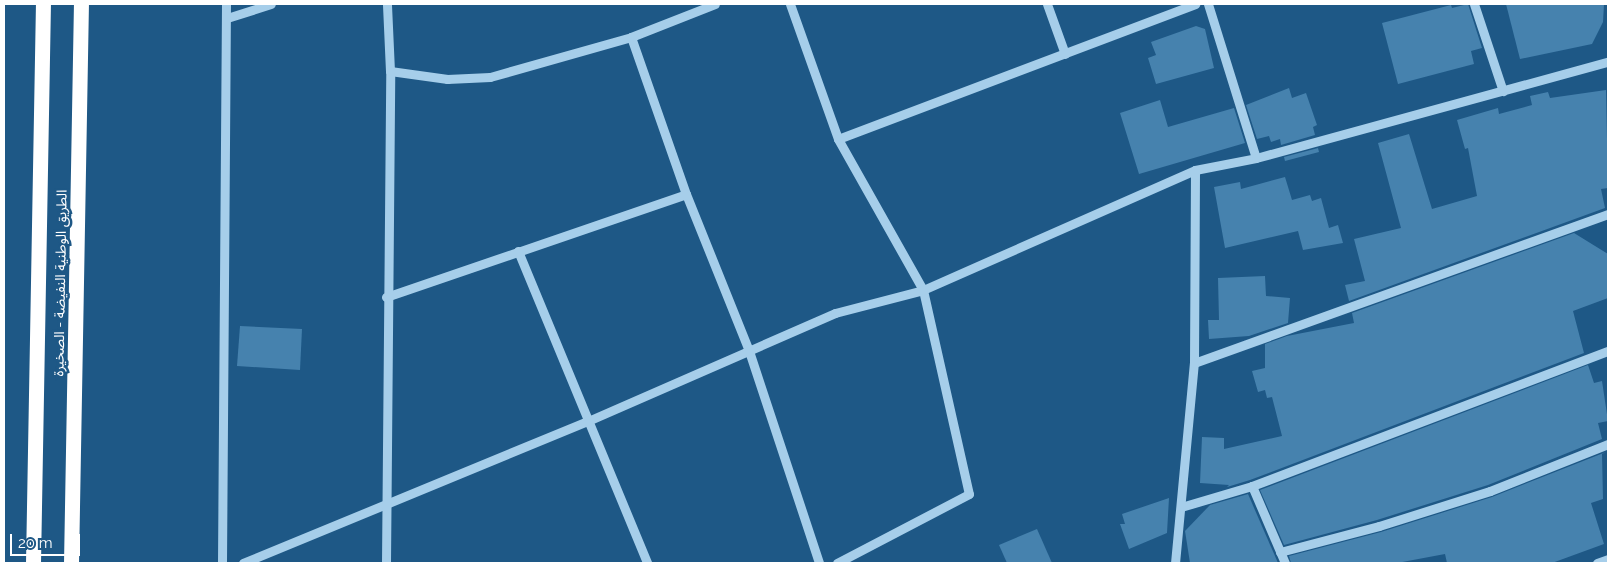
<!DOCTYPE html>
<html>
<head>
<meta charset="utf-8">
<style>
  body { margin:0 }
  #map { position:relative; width:1612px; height:567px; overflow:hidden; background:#1e5886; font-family:Raleway,"Noto Sans Arabic",sans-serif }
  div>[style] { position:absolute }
  .building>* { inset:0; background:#4682ae }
  .minor>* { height:9px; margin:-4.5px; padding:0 4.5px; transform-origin:4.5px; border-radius:4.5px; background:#a6ceea }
  .highway>* { height:15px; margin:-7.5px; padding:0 7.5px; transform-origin:7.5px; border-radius:7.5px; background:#fff }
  span { translate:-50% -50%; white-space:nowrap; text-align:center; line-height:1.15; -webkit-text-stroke:5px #1e5886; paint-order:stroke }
  .street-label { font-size:14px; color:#fff }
  .frame { position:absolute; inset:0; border:5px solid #fff; pointer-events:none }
  .scale { position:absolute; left:10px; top:534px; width:70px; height:22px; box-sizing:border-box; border:2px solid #fff; border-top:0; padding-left:6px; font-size:15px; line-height:18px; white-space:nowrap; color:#fff; -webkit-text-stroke:4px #1e5886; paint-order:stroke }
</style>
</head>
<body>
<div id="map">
  <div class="building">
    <i style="clip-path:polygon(1468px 4px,1482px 48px,1471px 51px,1474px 64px,1398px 84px,1382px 23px,1451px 5px,1452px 8px)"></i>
    <i style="clip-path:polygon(1506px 4px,1604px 4px,1603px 22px,1592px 44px,1520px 59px)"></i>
    <i style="clip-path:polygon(1196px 26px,1205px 29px,1214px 68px,1156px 84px,1148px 58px,1156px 55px,1151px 42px)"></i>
    <i style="clip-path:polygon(1289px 88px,1292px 98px,1306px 93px,1317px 125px,1313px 127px,1315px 135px,1281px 145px,1280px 139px,1271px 142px,1269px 136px,1257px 139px,1246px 105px)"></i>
    <i style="clip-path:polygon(1606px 90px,1608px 188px,1601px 189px,1605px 208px,1349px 301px,1345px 285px,1365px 281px,1354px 239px,1401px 228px,1378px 143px,1409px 134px,1432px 209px,1477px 196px,1468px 148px,1465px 149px,1457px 120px,1498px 108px,1499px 114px,1532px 105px,1530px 96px,1548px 92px,1550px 98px)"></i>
    <i style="clip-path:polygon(1160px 100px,1168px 127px,1234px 108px,1245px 143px,1139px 174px,1120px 113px)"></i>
    <i style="clip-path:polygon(1318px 148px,1319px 152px,1285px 161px,1284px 157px)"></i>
    <i style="clip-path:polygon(1285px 177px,1292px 200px,1310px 195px,1312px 201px,1321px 198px,1329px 228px,1338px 225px,1343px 243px,1303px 250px,1298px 231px,1225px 248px,1214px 187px,1240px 182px,1241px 189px)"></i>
    <i style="clip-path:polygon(1574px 233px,1608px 254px,1608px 298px,1573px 311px,1584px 353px,1250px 480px,1227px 487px,1229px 485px,1200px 483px,1202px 437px,1224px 438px,1224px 449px,1282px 436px,1272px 397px,1267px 398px,1265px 390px,1258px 392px,1252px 371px,1265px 368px,1265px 344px,1287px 336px,1354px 323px,1352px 313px)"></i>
    <i style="clip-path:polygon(1265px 276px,1266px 296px,1290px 298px,1288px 323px,1249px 336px,1209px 339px,1208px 320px,1219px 320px,1218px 278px)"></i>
    <i style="clip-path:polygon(240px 326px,302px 329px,300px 370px,237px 366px)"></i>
    <i style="clip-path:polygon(1588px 365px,1594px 383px,1602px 381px,1608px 421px,1598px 423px,1602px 439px,1488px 485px,1377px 520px,1284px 545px,1260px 490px)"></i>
    <i style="clip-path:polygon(1606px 452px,1602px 454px,1603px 499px,1591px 503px,1604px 544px,1552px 563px,1447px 563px,1445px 554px,1397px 563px,1291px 563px,1289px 556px,1381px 532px,1492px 497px)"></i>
    <i style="clip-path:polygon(1248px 494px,1278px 563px,1190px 563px,1185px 531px,1210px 505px)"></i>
    <i style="clip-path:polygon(1169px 498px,1167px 533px,1129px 549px,1120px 524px,1125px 524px,1122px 514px)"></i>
    <i style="clip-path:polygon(1037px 529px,1052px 563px,1007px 563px,999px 545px)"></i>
  </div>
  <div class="minor">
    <i style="left:790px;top:4px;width:143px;rotate:70.4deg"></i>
    <i style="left:838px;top:139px;width:173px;rotate:60.6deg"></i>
    <i style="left:923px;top:290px;width:209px;rotate:77.3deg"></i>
    <i style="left:969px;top:494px;width:149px;rotate:152.4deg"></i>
    <i style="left:1047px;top:4px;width:53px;rotate:70.2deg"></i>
    <i style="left:1208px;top:4px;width:161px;rotate:72.7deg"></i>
    <i style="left:1474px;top:4px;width:92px;rotate:71.6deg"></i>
    <i style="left:227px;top:18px;width:46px;rotate:-17.7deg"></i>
    <i style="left:631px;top:37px;width:166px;rotate:70.7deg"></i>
    <i style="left:686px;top:194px;width:169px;rotate:68.1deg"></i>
    <i style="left:749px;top:351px;width:223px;rotate:71.7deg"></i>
    <i style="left:390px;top:71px;width:58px;rotate:8deg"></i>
    <i style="left:447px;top:79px;width:43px;rotate:-2.7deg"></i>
    <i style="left:490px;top:77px;width:147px;rotate:-15.8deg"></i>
    <i style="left:631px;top:37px;width:90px;rotate:-21.4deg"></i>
    <i style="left:838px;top:139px;width:382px;rotate:-20.7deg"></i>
    <i style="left:518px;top:251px;width:338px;rotate:67.5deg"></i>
    <i style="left:386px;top:297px;width:317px;rotate:-18.9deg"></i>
    <i style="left:1194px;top:363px;width:440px;rotate:-19.8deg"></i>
    <i style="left:1252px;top:486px;width:84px;rotate:66.8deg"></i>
    <i style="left:1181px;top:507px;width:74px;rotate:-16.5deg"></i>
    <i style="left:1252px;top:486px;width:381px;rotate:-20.8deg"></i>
    <i style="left:1280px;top:552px;width:102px;rotate:-14.7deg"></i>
    <i style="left:1379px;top:526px;width:116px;rotate:-17.5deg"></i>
    <i style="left:1490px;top:491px;width:127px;rotate:-21.7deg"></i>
    <i style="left:222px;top:563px;width:559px;rotate:-89.59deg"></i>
    <i style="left:243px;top:563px;width:373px;rotate:-22.4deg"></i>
    <i style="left:588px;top:421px;width:270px;rotate:-23.6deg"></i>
    <i style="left:835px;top:313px;width:91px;rotate:-14.6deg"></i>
    <i style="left:923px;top:290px;width:297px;rotate:-23.8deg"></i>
    <i style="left:1195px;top:170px;width:62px;rotate:-11.1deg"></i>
    <i style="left:1256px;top:158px;width:365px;rotate:-15.3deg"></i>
    <i style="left:386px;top:563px;width:492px;rotate:-89.5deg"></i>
    <i style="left:390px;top:71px;width:67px;rotate:-92.6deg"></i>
    <i style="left:1175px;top:563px;width:201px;rotate:-84.6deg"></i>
    <i style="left:1194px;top:363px;width:193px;rotate:-89.7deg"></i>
    <i style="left:1597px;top:563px;width:12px;rotate:-20deg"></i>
  </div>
  <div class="highway">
    <i style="left:33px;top:563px;width:559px;rotate:-88.98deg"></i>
    <i style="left:71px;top:563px;width:559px;rotate:-88.98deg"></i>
  </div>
  <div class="street-label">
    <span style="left:60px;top:283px;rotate:-89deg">الطريق الوطنية النفيضة - الصخيرة</span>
  </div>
  <div class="frame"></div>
  <div class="scale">20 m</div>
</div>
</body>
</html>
